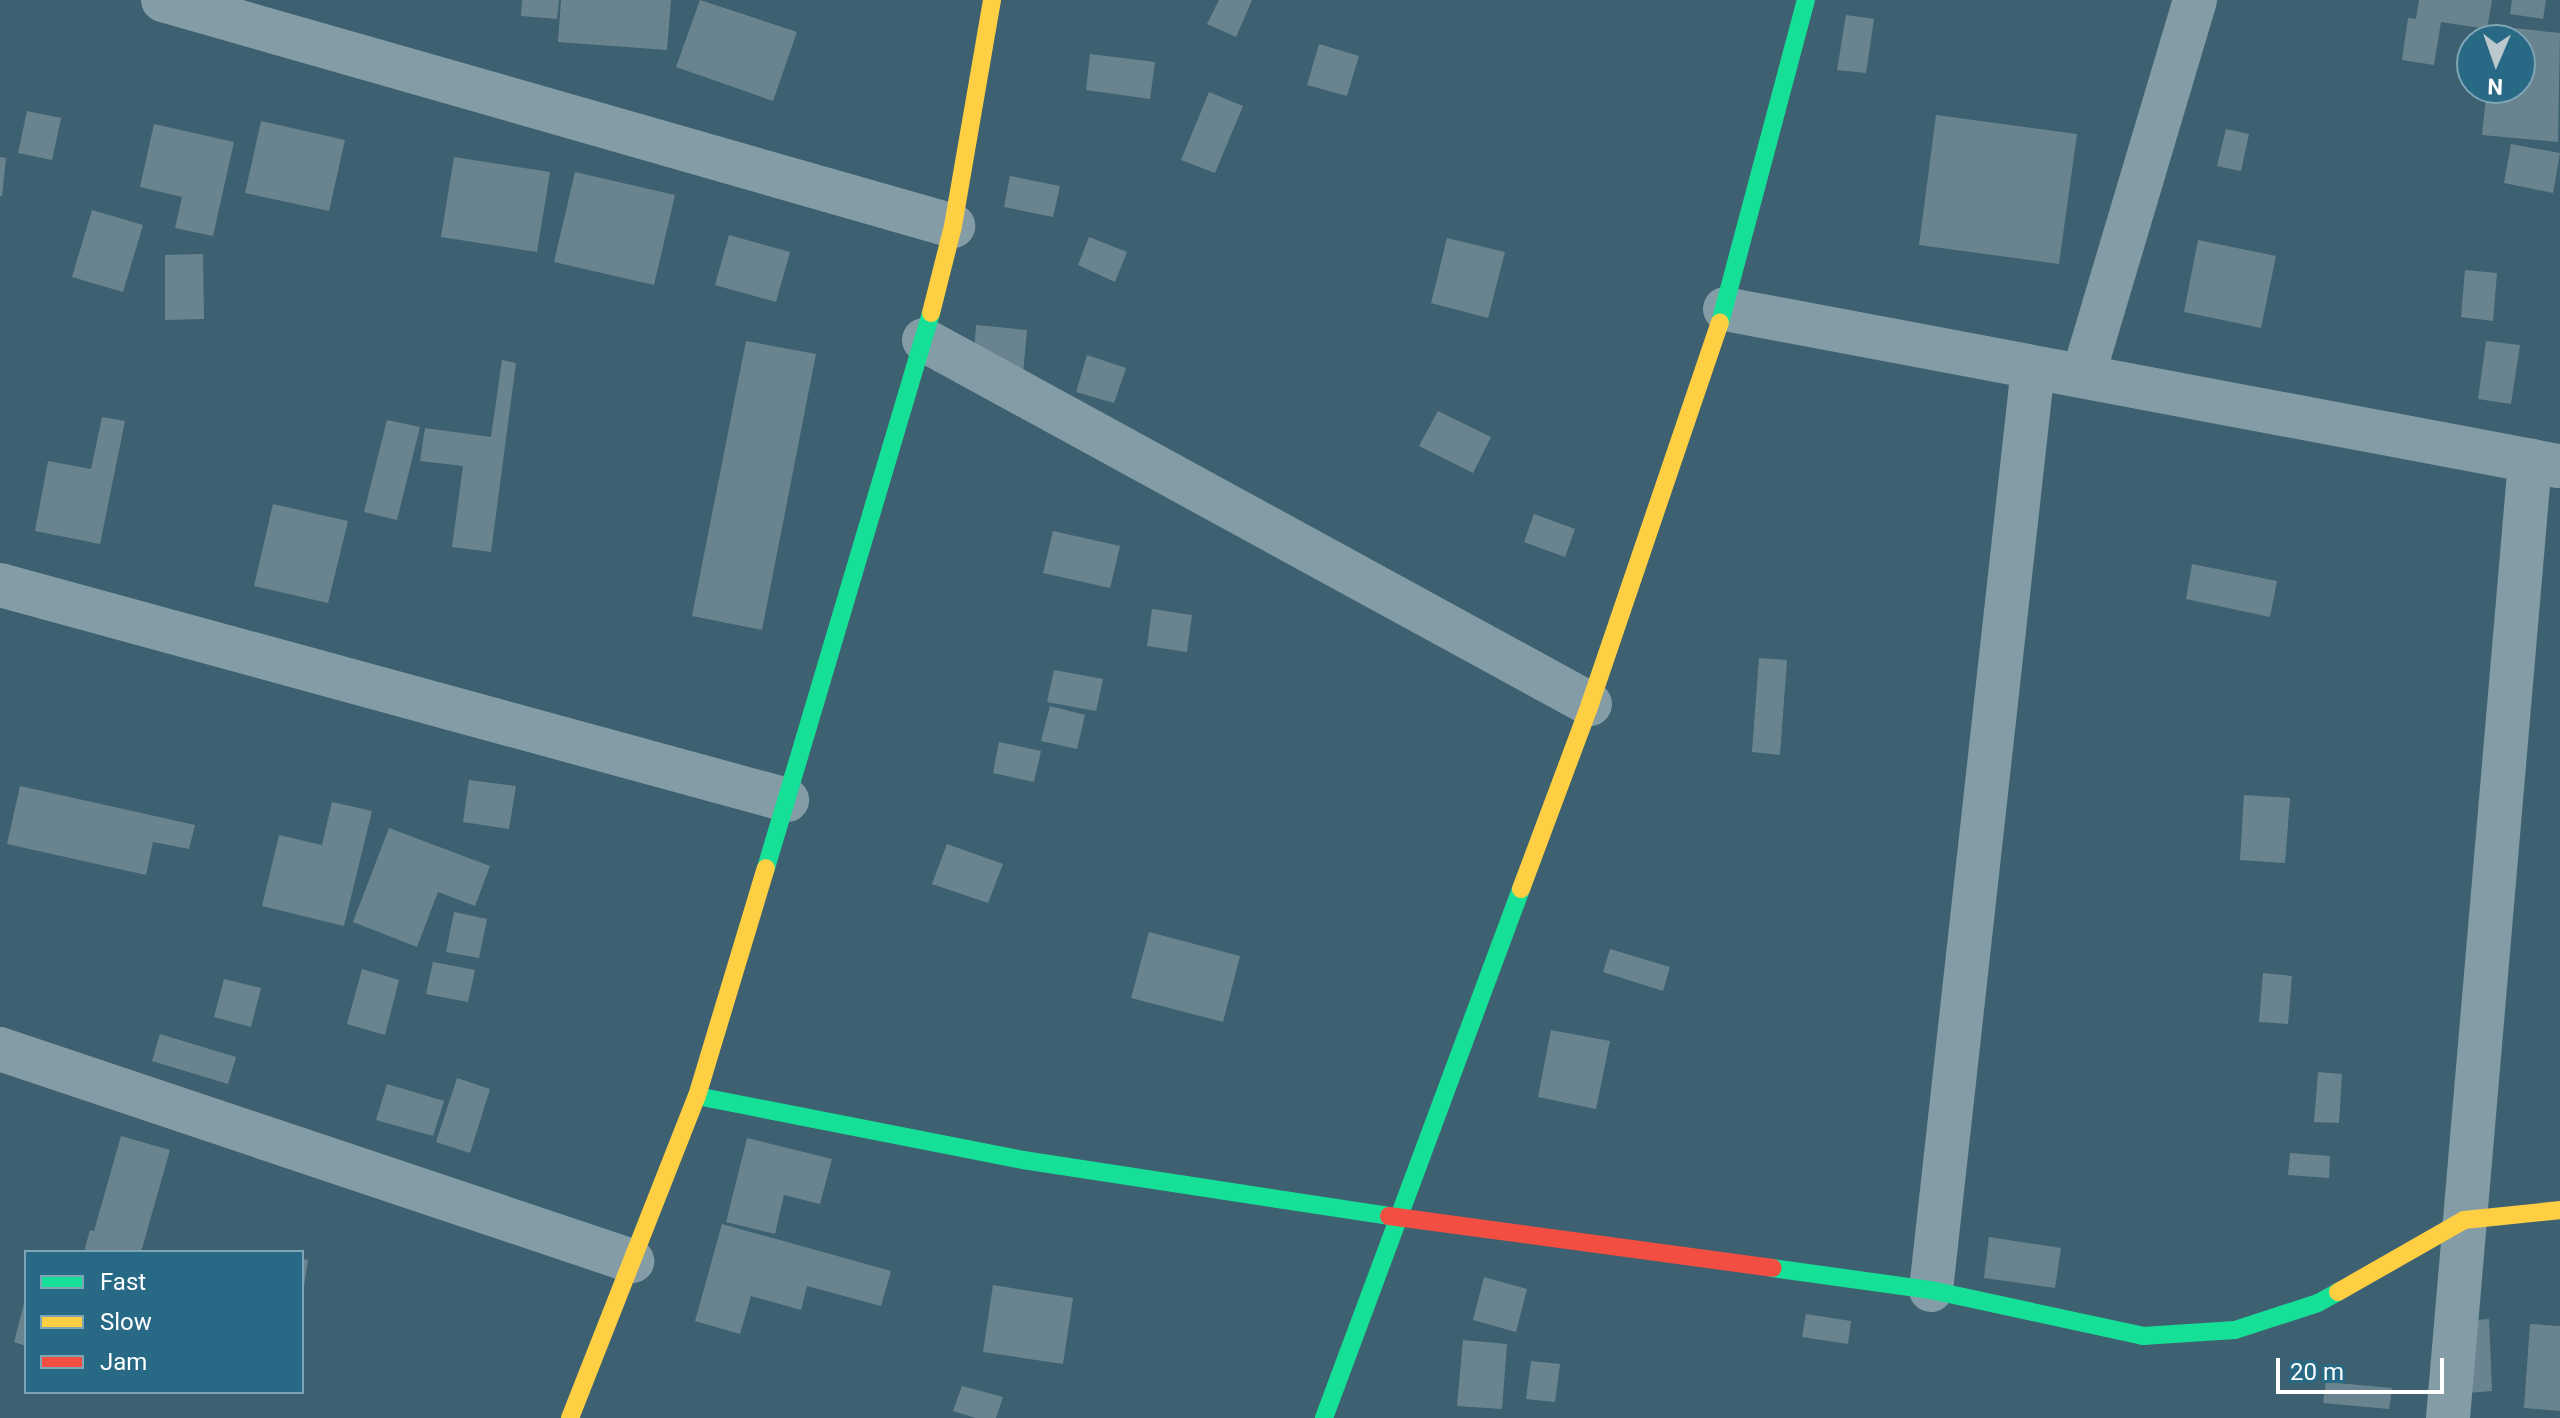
<!DOCTYPE html>
<html>
<head>
<meta charset="utf-8">
<style>
  body { margin:0 }
  #map { position:relative; width:2560px; height:1418px; overflow:hidden; background:#3d6170; font-family:Roboto,sans-serif }
  div>[style] { position:absolute }
  .building>* { inset:0; background:#6a848f }
  .street>* { height:44px; margin:-22px; padding:0 22px; transform-origin:22px; border-radius:22px; background:#849ca6 }
  .fast>* { height:18px; margin:-9px; padding:0 9px; transform-origin:9px; border-radius:9px; background:#16e098 }
  .slow>* { height:18px; margin:-9px; padding:0 9px; transform-origin:9px; border-radius:9px; background:#ffcf43 }
  .jam>* { height:18px; margin:-9px; padding:0 9px; transform-origin:9px; border-radius:9px; background:#f24e42 }
  span { translate:-50% -50%; white-space:nowrap; text-align:center; line-height:1.15; -webkit-text-stroke:8px #286985; paint-order:stroke }
  .legend { position:absolute; left:24px; top:1250px; width:280px; height:144px; box-sizing:border-box; background:#286985; border:2px solid #7ea5b6; margin:0; padding:10px 14px; list-style:none; font-size:24px; color:#fff }
  .legend li { display:flex; align-items:center; gap:16px; height:40px }
  .legend b { width:40px; border:2px solid #7ea5b6 }
  .north { position:absolute; left:2456px; top:24px; width:80px; height:80px; box-sizing:border-box; background:#286985; border:2px solid #7ea5b6; border-radius:50%; rotate:182deg; font-size:22px; font-weight:700; line-height:32px; text-align:center; color:#fff }
  .north::after { content:''; display:block; margin:auto; width:28px; height:36px; background:#bbc8cd; clip-path:polygon(50% 0,100% 100%,50% 72%,0 100%) }
  .scale { position:absolute; left:2276px; top:1358px; width:168px; height:36px; box-sizing:border-box; border:4px solid #fff; border-top:0; padding-left:10px; font-size:24px; line-height:28px; white-space:nowrap; color:#fff; -webkit-text-stroke:6px #286985; paint-order:stroke }
</style>
</head>
<body>
<div id="map">
  <div class="building">
    <i style="clip-path:polygon(522px 0,559px 0,557px 19px,521px 16px)"></i>
    <i style="clip-path:polygon(561px 0,671px 0,667px 50px,558px 42px)"></i>
    <i style="clip-path:polygon(700px 0,797px 32px,773px 101px,676px 67px)"></i>
    <i style="clip-path:polygon(1219px 0,1252px 0,1236px 37px,1207px 24px)"></i>
    <i style="clip-path:polygon(2419px 0,2492px 0,2487px 29px,2441px 22px,2434px 65px,2402px 60px,2408px 18px,2416px 19px)"></i>
    <i style="clip-path:polygon(2512px 0,2546px 0,2543px 19px,2510px 14px)"></i>
    <i style="clip-path:polygon(1846px 15px,1874px 19px,1866px 73px,1837px 70px)"></i>
    <i style="clip-path:polygon(2493px 26px,2560px 33px,2558px 142px,2482px 135px,2487px 88px,2520px 88px,2520px 40px,2492px 40px)"></i>
    <i style="clip-path:polygon(1319px 44px,1359px 56px,1347px 96px,1307px 85px)"></i>
    <i style="clip-path:polygon(1090px 54px,1155px 62px,1150px 99px,1086px 90px)"></i>
    <i style="clip-path:polygon(1209px 92px,1243px 106px,1215px 173px,1181px 160px)"></i>
    <i style="clip-path:polygon(27px 111px,61px 118px,52px 160px,18px 153px)"></i>
    <i style="clip-path:polygon(1936px 115px,2077px 134px,2059px 264px,1919px 245px)"></i>
    <i style="clip-path:polygon(261px 121px,345px 140px,329px 211px,245px 193px)"></i>
    <i style="clip-path:polygon(154px 124px,234px 142px,213px 236px,175px 228px,182px 197px,140px 187px)"></i>
    <i style="clip-path:polygon(2226px 129px,2249px 134px,2241px 171px,2217px 166px)"></i>
    <i style="clip-path:polygon(2511px 144px,2560px 153px,2553px 193px,2504px 183px)"></i>
    <i style="clip-path:polygon(0 157px,6px 158px,2px 196px,0 196px)"></i>
    <i style="clip-path:polygon(454px 157px,550px 172px,537px 252px,441px 237px)"></i>
    <i style="clip-path:polygon(575px 172px,675px 195px,654px 285px,554px 262px)"></i>
    <i style="clip-path:polygon(1010px 176px,1060px 186px,1053px 217px,1004px 207px)"></i>
    <i style="clip-path:polygon(92px 210px,143px 225px,123px 292px,72px 277px)"></i>
    <i style="clip-path:polygon(729px 235px,790px 252px,776px 302px,715px 285px)"></i>
    <i style="clip-path:polygon(1089px 237px,1127px 252px,1115px 282px,1078px 265px)"></i>
    <i style="clip-path:polygon(1447px 238px,1505px 252px,1488px 318px,1431px 303px)"></i>
    <i style="clip-path:polygon(2198px 240px,2276px 256px,2261px 328px,2184px 312px)"></i>
    <i style="clip-path:polygon(203px 254px,204px 319px,165px 320px,165px 255px)"></i>
    <i style="clip-path:polygon(2465px 270px,2497px 273px,2493px 321px,2461px 317px)"></i>
    <i style="clip-path:polygon(976px 325px,1027px 330px,1023px 374px,973px 368px)"></i>
    <i style="clip-path:polygon(746px 341px,816px 354px,762px 630px,692px 616px)"></i>
    <i style="clip-path:polygon(2486px 341px,2520px 345px,2511px 404px,2478px 399px)"></i>
    <i style="clip-path:polygon(1087px 355px,1126px 368px,1114px 403px,1076px 392px)"></i>
    <i style="clip-path:polygon(502px 360px,516px 363px,491px 552px,452px 547px,463px 466px,420px 461px,425px 428px,491px 437px)"></i>
    <i style="clip-path:polygon(1438px 411px,1491px 437px,1473px 473px,1419px 446px)"></i>
    <i style="clip-path:polygon(102px 417px,125px 421px,100px 544px,35px 531px,48px 461px,91px 469px)"></i>
    <i style="clip-path:polygon(387px 420px,420px 427px,397px 520px,364px 512px)"></i>
    <i style="clip-path:polygon(273px 504px,348px 521px,328px 603px,254px 586px)"></i>
    <i style="clip-path:polygon(1534px 514px,1575px 529px,1565px 557px,1524px 542px)"></i>
    <i style="clip-path:polygon(1053px 531px,1120px 546px,1110px 588px,1043px 573px)"></i>
    <i style="clip-path:polygon(2192px 564px,2277px 581px,2270px 617px,2186px 599px)"></i>
    <i style="clip-path:polygon(1152px 609px,1192px 615px,1187px 652px,1147px 646px)"></i>
    <i style="clip-path:polygon(1759px 658px,1787px 660px,1780px 755px,1752px 752px)"></i>
    <i style="clip-path:polygon(1054px 670px,1103px 679px,1096px 711px,1047px 702px)"></i>
    <i style="clip-path:polygon(1050px 706px,1085px 715px,1077px 749px,1041px 741px)"></i>
    <i style="clip-path:polygon(999px 742px,1041px 751px,1034px 782px,993px 773px)"></i>
    <i style="clip-path:polygon(469px 780px,516px 786px,509px 829px,463px 822px)"></i>
    <i style="clip-path:polygon(20px 786px,195px 825px,189px 849px,153px 842px,146px 875px,7px 844px)"></i>
    <i style="clip-path:polygon(2244px 795px,2290px 798px,2285px 863px,2240px 860px)"></i>
    <i style="clip-path:polygon(332px 802px,372px 811px,344px 926px,262px 906px,279px 835px,322px 845px)"></i>
    <i style="clip-path:polygon(389px 828px,490px 866px,475px 906px,438px 892px,417px 947px,353px 922px)"></i>
    <i style="clip-path:polygon(947px 844px,1003px 864px,988px 903px,932px 884px)"></i>
    <i style="clip-path:polygon(454px 912px,487px 919px,479px 958px,446px 952px)"></i>
    <i style="clip-path:polygon(1149px 932px,1240px 956px,1223px 1022px,1131px 998px)"></i>
    <i style="clip-path:polygon(1610px 949px,1670px 967px,1663px 991px,1603px 972px)"></i>
    <i style="clip-path:polygon(433px 962px,475px 970px,468px 1002px,426px 994px)"></i>
    <i style="clip-path:polygon(362px 969px,399px 980px,385px 1035px,347px 1024px)"></i>
    <i style="clip-path:polygon(2263px 973px,2292px 976px,2288px 1024px,2259px 1022px)"></i>
    <i style="clip-path:polygon(224px 979px,261px 988px,251px 1027px,214px 1017px)"></i>
    <i style="clip-path:polygon(1551px 1030px,1610px 1041px,1596px 1109px,1538px 1097px)"></i>
    <i style="clip-path:polygon(160px 1034px,236px 1057px,228px 1084px,152px 1061px)"></i>
    <i style="clip-path:polygon(2318px 1072px,2342px 1074px,2339px 1123px,2314px 1122px)"></i>
    <i style="clip-path:polygon(457px 1078px,490px 1089px,470px 1153px,436px 1142px)"></i>
    <i style="clip-path:polygon(387px 1084px,444px 1101px,433px 1136px,376px 1120px)"></i>
    <i style="clip-path:polygon(121px 1136px,170px 1150px,141px 1252px,84px 1252px,90px 1230px,94px 1231px)"></i>
    <i style="clip-path:polygon(747px 1138px,832px 1159px,820px 1204px,784px 1195px,775px 1234px,726px 1222px)"></i>
    <i style="clip-path:polygon(2290px 1153px,2330px 1156px,2329px 1178px,2288px 1175px)"></i>
    <i style="clip-path:polygon(722px 1224px,891px 1271px,881px 1306px,807px 1286px,801px 1310px,751px 1296px,740px 1334px,695px 1321px)"></i>
    <i style="clip-path:polygon(1989px 1237px,2061px 1248px,2055px 1288px,1984px 1278px)"></i>
    <i style="clip-path:polygon(302px 1259px,308px 1260px,304px 1286px,302px 1286px)"></i>
    <i style="clip-path:polygon(1484px 1277px,1527px 1289px,1516px 1332px,1473px 1320px)"></i>
    <i style="clip-path:polygon(993px 1285px,1073px 1298px,1063px 1364px,983px 1352px)"></i>
    <i style="clip-path:polygon(25px 1300px,26px 1300px,26px 1346px,14px 1342px)"></i>
    <i style="clip-path:polygon(1806px 1314px,1851px 1321px,1848px 1344px,1802px 1337px)"></i>
    <i style="clip-path:polygon(2489px 1319px,2492px 1391px,2454px 1394px,2449px 1322px)"></i>
    <i style="clip-path:polygon(2530px 1324px,2560px 1326px,2560px 1411px,2524px 1408px)"></i>
    <i style="clip-path:polygon(1463px 1340px,1507px 1344px,1502px 1409px,1457px 1406px)"></i>
    <i style="clip-path:polygon(1531px 1361px,1560px 1364px,1555px 1402px,1526px 1399px)"></i>
    <i style="clip-path:polygon(2326px 1382px,2392px 1388px,2389px 1409px,2323px 1403px)"></i>
    <i style="clip-path:polygon(962px 1386px,1003px 1397px,996px 1418px,976px 1418px,953px 1411px)"></i>
  </div>
  <div class="street">
    <i style="left:163px;top:0;width:822px;rotate:15.96deg"></i>
    <i style="left:1725px;top:309px;width:848px;rotate:10.67deg"></i>
    <i style="left:924px;top:340px;width:759px;rotate:28.66deg"></i>
    <i style="left:2083px;top:376px;width:392px;rotate:-73.4deg"></i>
    <i style="left:0;top:585px;width:816px;rotate:15.28deg"></i>
    <i style="left:0;top:1049px;width:667px;rotate:18.54deg"></i>
    <i style="left:1931px;top:1290px;width:928px;rotate:-83.69deg"></i>
    <i style="left:2448px;top:1418px;width:961px;rotate:-85.1deg"></i>
  </div>
  <div class="fast">
    <i style="left:1720px;top:323px;width:334px;rotate:-75.1deg"></i>
    <i style="left:766px;top:868px;width:579px;rotate:-73.44deg"></i>
    <i style="left:697px;top:1096px;width:332px;rotate:11.1deg"></i>
    <i style="left:1023px;top:1160px;width:370px;rotate:8.7deg"></i>
    <i style="left:1772px;top:1268px;width:161px;rotate:7.9deg"></i>
    <i style="left:1931px;top:1290px;width:217px;rotate:12.2deg"></i>
    <i style="left:2143px;top:1336px;width:92px;rotate:-3.7deg"></i>
    <i style="left:2235px;top:1330px;width:87px;rotate:-18deg"></i>
    <i style="left:2318px;top:1303px;width:23px;rotate:-29deg"></i>
    <i style="left:1324px;top:1418px;width:564px;rotate:-69.57deg"></i>
  </div>
  <div class="slow">
    <i style="left:931px;top:313px;width:90px;rotate:-75.8deg"></i>
    <i style="left:953px;top:226px;width:229px;rotate:-80.2deg"></i>
    <i style="left:1521px;top:889px;width:197px;rotate:-69.5deg"></i>
    <i style="left:1590px;top:704px;width:403px;rotate:-71.2deg"></i>
    <i style="left:2338px;top:1292px;width:145px;rotate:-29.7deg"></i>
    <i style="left:2464px;top:1220px;width:97px;rotate:-5.9deg"></i>
    <i style="left:570px;top:1418px;width:346px;rotate:-68.5deg"></i>
    <i style="left:697px;top:1096px;width:238px;rotate:-73.2deg"></i>
  </div>
  <div class="jam">
    <i style="left:1389px;top:1216px;width:387px;rotate:7.7deg"></i>
  </div>
  <ul class="legend">
  <li><b style="height:10px;background:#16e098"></b>Fast</li>
  <li><b style="height:10px;background:#ffcf43"></b>Slow</li>
  <li><b style="height:10px;background:#f24e42"></b>Jam</li>
  </ul>
  <div class="north">N</div>
  <div class="scale">20 m</div>
</div>
</body>
</html>
